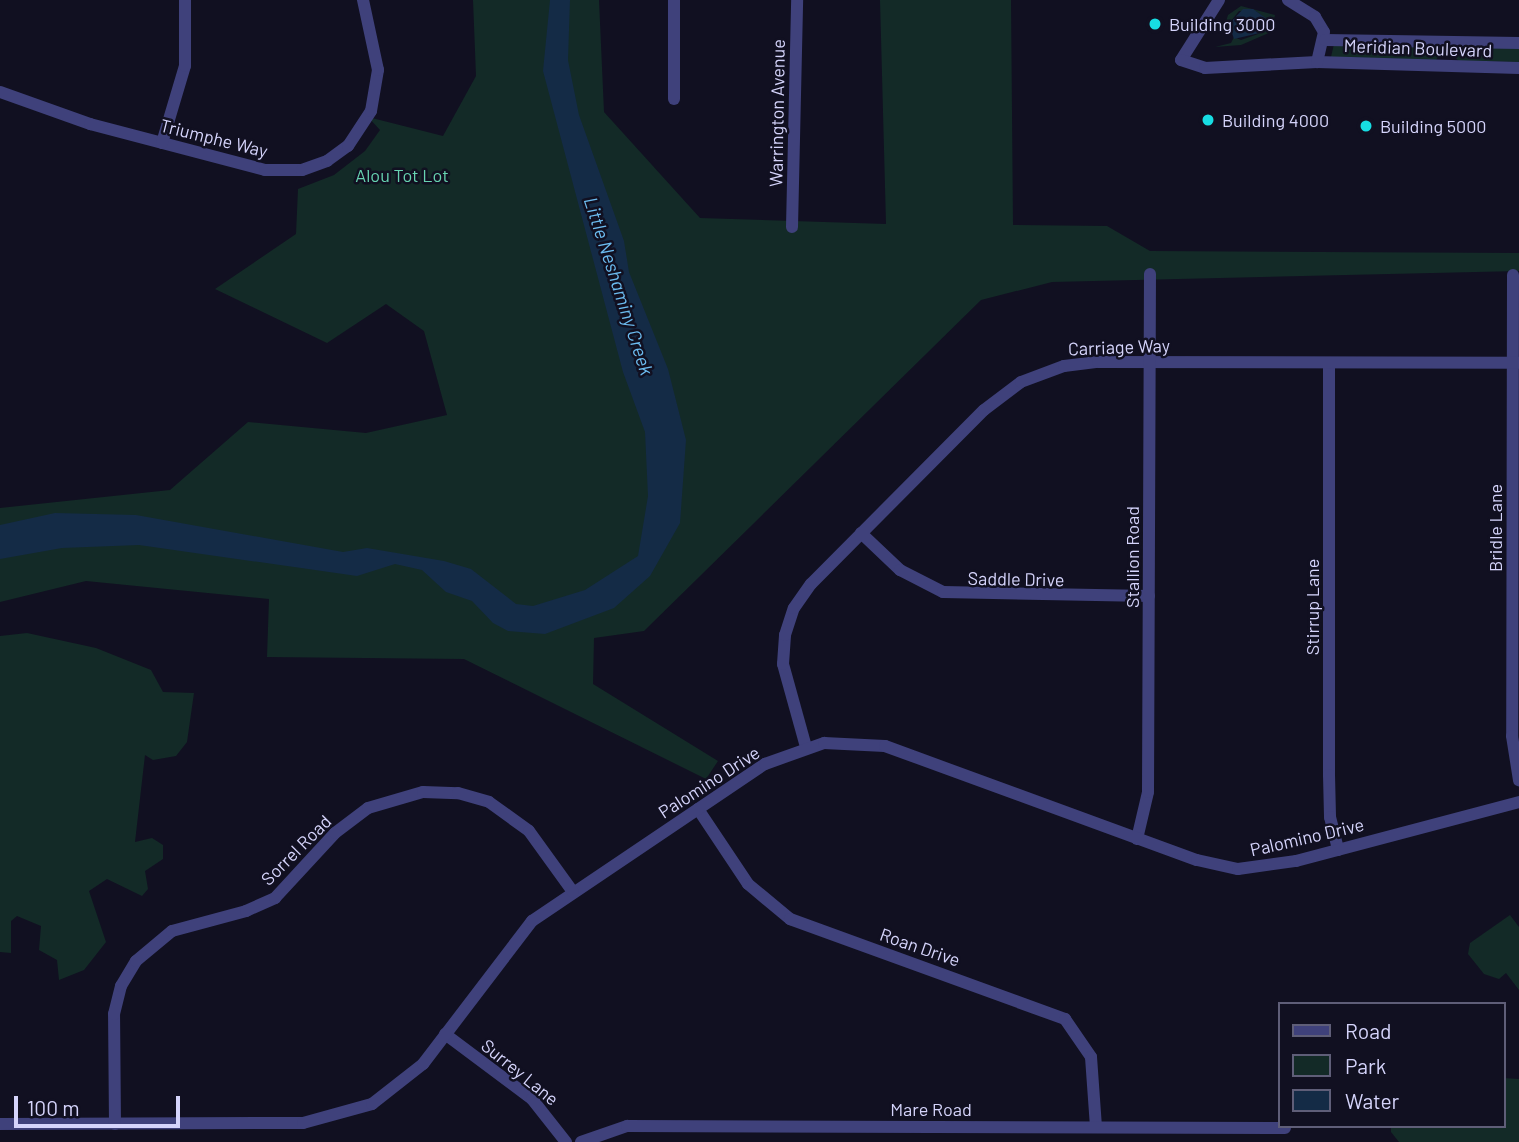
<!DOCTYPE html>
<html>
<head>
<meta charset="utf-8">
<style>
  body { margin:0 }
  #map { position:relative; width:1519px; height:1142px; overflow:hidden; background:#111021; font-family:Barlow,sans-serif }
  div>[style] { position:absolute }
  .green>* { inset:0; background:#132a27 }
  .water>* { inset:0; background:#142b46 }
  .street>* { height:12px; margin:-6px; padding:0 6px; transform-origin:6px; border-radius:6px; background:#3f417b }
  .dots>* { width:19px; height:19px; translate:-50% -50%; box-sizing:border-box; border:4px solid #111021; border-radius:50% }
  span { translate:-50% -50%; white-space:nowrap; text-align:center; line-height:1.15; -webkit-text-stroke:5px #111021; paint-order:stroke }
  .poi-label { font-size:18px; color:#d5d4fb }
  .left { translate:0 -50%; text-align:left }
  .street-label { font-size:18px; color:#d5d4fb }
  .park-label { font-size:18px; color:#67d3b0 }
  .water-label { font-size:19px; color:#6cbcf0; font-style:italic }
  .legend { position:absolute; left:1278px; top:1002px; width:228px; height:126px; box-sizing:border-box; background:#111021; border:2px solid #5f5e78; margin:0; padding:9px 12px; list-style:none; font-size:21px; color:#d5d4fb }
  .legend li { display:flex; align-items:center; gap:14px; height:35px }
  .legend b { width:35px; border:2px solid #5f5e78 }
  .scale { position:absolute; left:14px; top:1096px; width:166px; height:32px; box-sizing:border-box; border:4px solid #d5d4fb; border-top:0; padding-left:9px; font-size:21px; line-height:24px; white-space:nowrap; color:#d5d4fb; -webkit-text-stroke:5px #111021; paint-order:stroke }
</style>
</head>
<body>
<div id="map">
  <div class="green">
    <i style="clip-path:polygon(473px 0,599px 0,604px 112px,700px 218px,886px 224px,880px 0,1011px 0,1013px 225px,1107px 226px,1150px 251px,1519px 253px,1519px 271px,1052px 282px,981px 300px,644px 631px,594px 638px,593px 684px,718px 761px,706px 779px,464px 659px,267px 657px,269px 599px,86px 581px,0 602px,0 508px,170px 490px,248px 422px,366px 433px,447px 415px,424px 331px,386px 304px,327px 343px,215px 289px,296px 234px,298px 189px,334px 175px,365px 151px,380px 130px,368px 117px,443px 136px,476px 76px)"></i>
    <i style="clip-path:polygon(1241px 6px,1275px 15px,1271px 32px,1241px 45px,1215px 47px,1231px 43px,1234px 37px,1241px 40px,1258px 34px,1269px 21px,1256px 11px,1239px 11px,1223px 31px,1228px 15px)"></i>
    <i style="clip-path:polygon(1334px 44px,1436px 46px,1441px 53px,1436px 60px,1331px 57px)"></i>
    <i style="clip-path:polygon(1456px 47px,1519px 47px,1519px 62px,1459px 61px,1453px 56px)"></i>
    <i style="clip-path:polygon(27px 633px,96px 648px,151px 670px,163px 692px,194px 693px,187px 742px,176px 756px,153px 760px,145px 755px,135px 842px,152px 838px,163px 845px,163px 859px,145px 871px,148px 889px,142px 896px,107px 879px,89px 891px,106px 942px,84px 970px,59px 980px,57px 960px,39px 950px,41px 926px,17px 916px,11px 921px,11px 953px,0 952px,0 636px)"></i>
    <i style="clip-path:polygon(1510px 915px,1519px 927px,1519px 990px,1506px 973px,1499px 979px,1484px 974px,1468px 954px,1470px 943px)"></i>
    <i style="clip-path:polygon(1503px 1078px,1519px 1079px,1519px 1142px,1399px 1142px,1391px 1132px,1391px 1126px,1503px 1126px)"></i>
  </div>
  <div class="water">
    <i style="clip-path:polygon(550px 0,570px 0,568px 60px,579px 115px,624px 241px,629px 272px,668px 369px,686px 440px,680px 523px,650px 576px,614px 608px,545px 634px,508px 631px,493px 623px,472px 601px,446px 592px,422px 570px,395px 564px,357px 576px,139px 545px,62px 548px,0 559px,0 525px,55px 513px,136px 515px,343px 552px,367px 548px,444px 561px,471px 569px,516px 604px,533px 606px,585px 590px,638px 556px,648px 496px,645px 432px,623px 372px,543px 71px)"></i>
    <i style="clip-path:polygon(1243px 9px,1253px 9px,1270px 21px,1268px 31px,1234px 39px,1229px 24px)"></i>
  </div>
  <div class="street">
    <i style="left:1219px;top:0;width:71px;rotate:122.3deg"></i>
    <i style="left:1181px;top:60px;width:25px;rotate:18deg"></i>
    <i style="left:1205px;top:68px;width:112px;rotate:-3.1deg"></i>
    <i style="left:1317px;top:62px;width:202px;rotate:1.7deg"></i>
    <i style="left:1288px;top:0;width:32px;rotate:32deg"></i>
    <i style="left:1315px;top:17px;width:17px;rotate:59deg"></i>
    <i style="left:1324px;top:32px;width:31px;rotate:103deg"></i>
    <i style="left:1325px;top:40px;width:194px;rotate:0.9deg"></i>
    <i style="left:0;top:92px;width:96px;rotate:19.6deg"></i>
    <i style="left:90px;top:124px;width:181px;rotate:14.7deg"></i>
    <i style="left:265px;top:170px;width:37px"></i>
    <i style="left:302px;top:170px;width:27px;rotate:-20deg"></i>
    <i style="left:327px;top:161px;width:26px;rotate:-36deg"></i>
    <i style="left:348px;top:146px;width:42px;rotate:-56.7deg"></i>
    <i style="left:371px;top:111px;width:42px;rotate:-80.3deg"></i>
    <i style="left:378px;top:70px;width:72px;rotate:-102.1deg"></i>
    <i style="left:674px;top:99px;width:99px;rotate:-90deg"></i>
    <i style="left:162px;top:143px;width:80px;rotate:-73.4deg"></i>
    <i style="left:185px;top:66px;width:66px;rotate:-90deg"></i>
    <i style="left:792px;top:227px;width:227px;rotate:-88.7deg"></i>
    <i style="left:1513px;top:275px;width:461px;rotate:90.1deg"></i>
    <i style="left:1512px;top:736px;width:45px;rotate:81deg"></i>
    <i style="left:1329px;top:363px;width:412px;rotate:90deg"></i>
    <i style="left:1329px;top:775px;width:42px;rotate:88.6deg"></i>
    <i style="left:1330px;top:817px;width:34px;rotate:76deg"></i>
    <i style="left:861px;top:533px;width:54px;rotate:43.5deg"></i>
    <i style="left:900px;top:570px;width:48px;rotate:27.1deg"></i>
    <i style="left:943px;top:592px;width:206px;rotate:1.1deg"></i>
    <i style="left:806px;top:747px;width:86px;rotate:-105.5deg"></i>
    <i style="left:783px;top:664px;width:29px;rotate:-86deg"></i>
    <i style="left:785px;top:635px;width:28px;rotate:-72deg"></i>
    <i style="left:794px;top:608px;width:29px;rotate:-55deg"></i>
    <i style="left:811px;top:584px;width:245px;rotate:-45.2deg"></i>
    <i style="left:984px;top:410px;width:46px;rotate:-37.1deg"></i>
    <i style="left:1021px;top:382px;width:46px;rotate:-20.4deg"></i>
    <i style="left:1064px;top:366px;width:34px;rotate:-7deg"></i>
    <i style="left:1098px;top:362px;width:421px;rotate:0.1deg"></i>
    <i style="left:698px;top:809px;width:90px;rotate:56.3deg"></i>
    <i style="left:748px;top:884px;width:55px;rotate:39.8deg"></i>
    <i style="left:790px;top:919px;width:293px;rotate:20deg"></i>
    <i style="left:1065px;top:1019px;width:46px;rotate:55.6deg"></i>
    <i style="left:1091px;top:1057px;width:69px;rotate:85.9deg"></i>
    <i style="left:1137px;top:839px;width:48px;rotate:-76.8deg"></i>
    <i style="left:1148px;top:792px;width:518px;rotate:-89.78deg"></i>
    <i style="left:445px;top:1034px;width:109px;rotate:36.8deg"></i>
    <i style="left:532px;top:1099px;width:55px;rotate:51.7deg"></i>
    <i style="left:0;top:1124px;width:303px;rotate:-0.2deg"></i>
    <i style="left:303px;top:1123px;width:72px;rotate:-15.4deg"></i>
    <i style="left:372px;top:1104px;width:65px;rotate:-38.1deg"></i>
    <i style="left:423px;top:1064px;width:180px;rotate:-52.7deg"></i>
    <i style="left:532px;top:921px;width:281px;rotate:-34deg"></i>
    <i style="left:765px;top:764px;width:63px;rotate:-19.6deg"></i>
    <i style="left:824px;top:743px;width:61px;rotate:2.8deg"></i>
    <i style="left:885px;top:746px;width:332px;rotate:20.1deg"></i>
    <i style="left:1197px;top:860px;width:42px;rotate:12.4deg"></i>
    <i style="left:1238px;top:869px;width:59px;rotate:-7.9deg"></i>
    <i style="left:1296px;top:861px;width:231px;rotate:-14.8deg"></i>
    <i style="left:115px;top:1124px;width:110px;rotate:-90.5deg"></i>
    <i style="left:114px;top:1014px;width:29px;rotate:-76deg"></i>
    <i style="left:121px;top:986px;width:29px;rotate:-59deg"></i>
    <i style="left:136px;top:961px;width:47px;rotate:-39.8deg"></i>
    <i style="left:172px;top:931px;width:77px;rotate:-15.1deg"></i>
    <i style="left:246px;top:911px;width:32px;rotate:-24deg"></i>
    <i style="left:275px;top:898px;width:88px;rotate:-47.3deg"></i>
    <i style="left:335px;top:833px;width:41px;rotate:-37.1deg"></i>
    <i style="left:368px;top:808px;width:57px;rotate:-16.2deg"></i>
    <i style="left:423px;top:792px;width:35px;rotate:2deg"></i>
    <i style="left:458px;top:793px;width:32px;rotate:16deg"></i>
    <i style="left:489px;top:802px;width:49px;rotate:35.9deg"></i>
    <i style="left:529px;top:831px;width:75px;rotate:54.2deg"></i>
    <i style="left:581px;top:1142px;width:49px;rotate:-19.2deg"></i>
    <i style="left:627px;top:1126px;width:658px;rotate:0.17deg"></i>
  </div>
  <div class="dots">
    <i style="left:1155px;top:24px;background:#17dde3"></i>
    <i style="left:1208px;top:120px;background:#17dde3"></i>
    <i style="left:1366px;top:126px;background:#17dde3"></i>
  </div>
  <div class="poi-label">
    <span class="left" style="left:1169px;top:24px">Building 3000</span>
    <span class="left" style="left:1222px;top:120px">Building 4000</span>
    <span class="left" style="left:1380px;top:126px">Building 5000</span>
  </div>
  <div class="street-label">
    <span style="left:1418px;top:48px;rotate:2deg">Meridian Boulevard</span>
    <span style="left:777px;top:113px;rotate:-89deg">Warrington Avenue</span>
    <span style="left:214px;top:138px;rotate:14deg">Triumphe Way</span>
    <span style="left:1119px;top:347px;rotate:-2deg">Carriage Way</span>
    <span style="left:1495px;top:528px;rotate:-90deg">Bridle Lane</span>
    <span style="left:1132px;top:557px;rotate:-90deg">Stallion Road</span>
    <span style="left:1016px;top:579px;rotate:1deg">Saddle Drive</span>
    <span style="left:1312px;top:607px;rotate:-90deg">Stirrup Lane</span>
    <span style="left:709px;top:782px;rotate:-33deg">Palomino Drive</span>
    <span style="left:1307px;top:837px;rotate:-13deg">Palomino Drive</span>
    <span style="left:296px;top:850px;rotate:-45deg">Sorrel Road</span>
    <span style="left:920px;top:947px;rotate:19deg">Roan Drive</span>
    <span style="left:520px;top:1072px;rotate:39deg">Surrey Lane</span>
    <span style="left:931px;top:1109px">Mare Road</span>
  </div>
  <div class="park-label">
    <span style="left:402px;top:175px">Alou Tot Lot</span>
  </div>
  <div class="water-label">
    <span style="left:619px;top:286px;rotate:72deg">Little Neshaminy Creek</span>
  </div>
  <ul class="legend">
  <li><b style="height:9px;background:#3f417b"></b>Road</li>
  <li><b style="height:19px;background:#132a27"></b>Park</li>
  <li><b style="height:19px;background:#142b46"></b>Water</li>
  </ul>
  <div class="scale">100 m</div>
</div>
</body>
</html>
